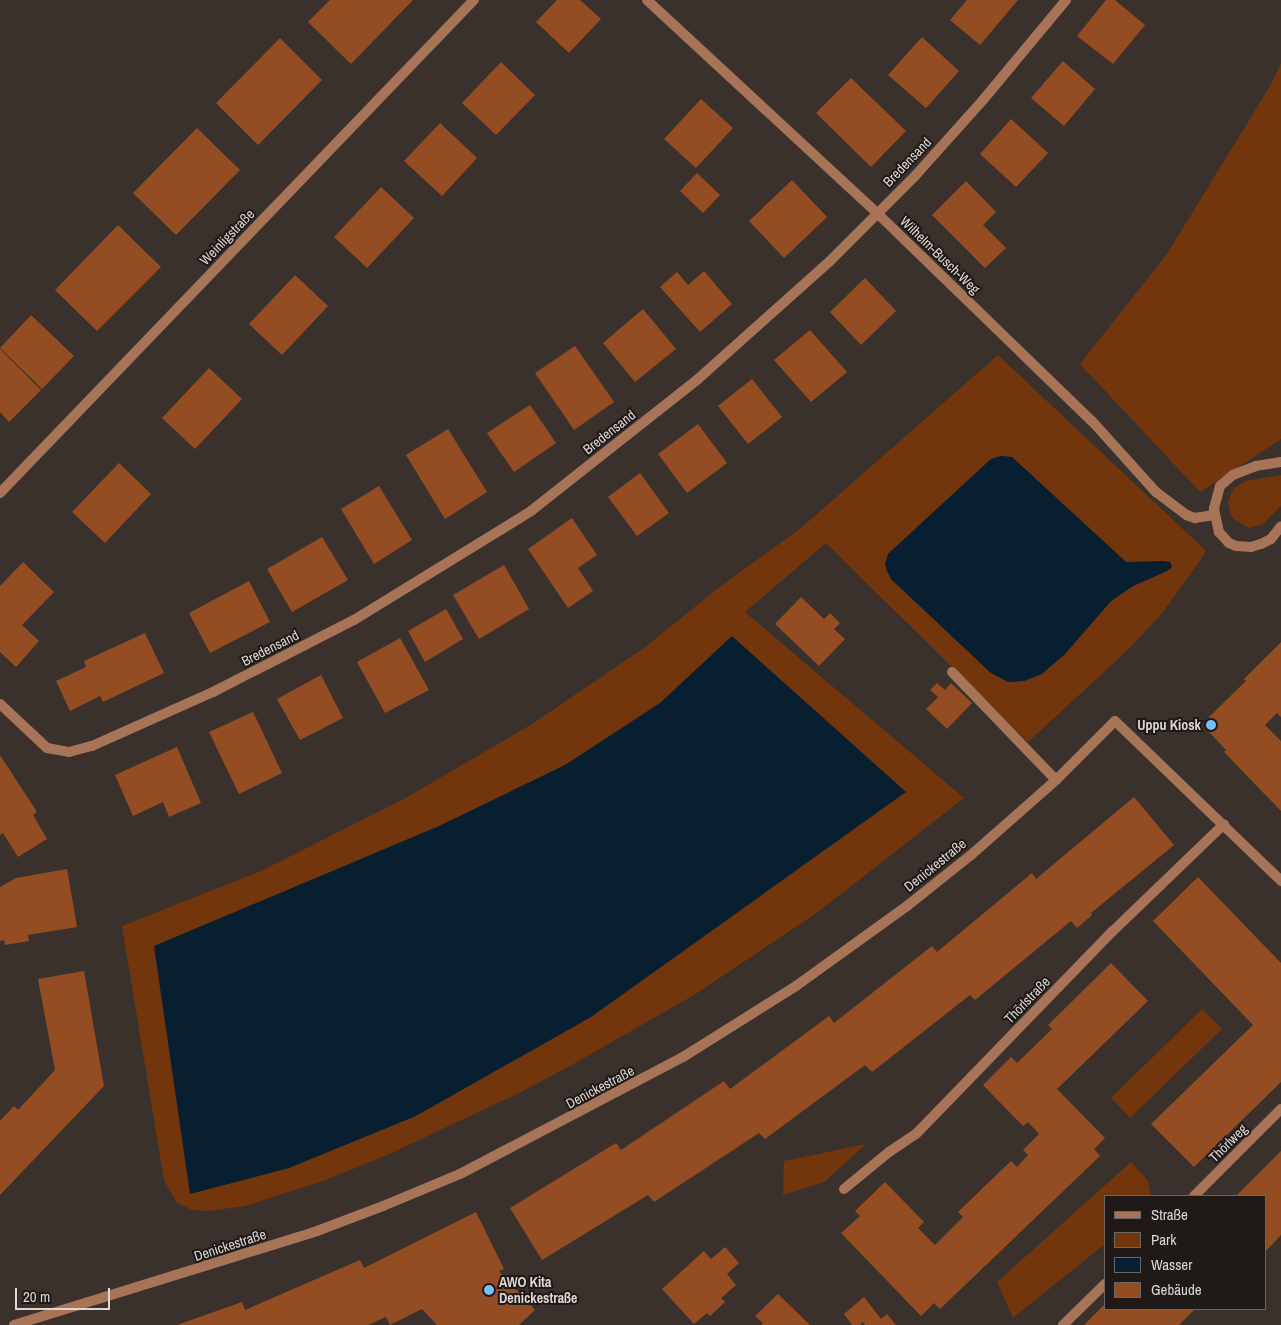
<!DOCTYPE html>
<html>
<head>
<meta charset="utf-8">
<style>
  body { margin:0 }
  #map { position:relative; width:1281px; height:1325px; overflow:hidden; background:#3b312c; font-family:"Archivo Narrow",sans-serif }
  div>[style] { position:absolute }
  .green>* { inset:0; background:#73350c }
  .water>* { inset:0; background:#071f30 }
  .building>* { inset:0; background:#944d22 }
  .service>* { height:10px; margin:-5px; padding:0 5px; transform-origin:5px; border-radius:5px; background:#a87458 }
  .minor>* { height:10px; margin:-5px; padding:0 5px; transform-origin:5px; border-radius:5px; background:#a87458 }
  .dots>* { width:14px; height:14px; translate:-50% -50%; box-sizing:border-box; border:2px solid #1f1a18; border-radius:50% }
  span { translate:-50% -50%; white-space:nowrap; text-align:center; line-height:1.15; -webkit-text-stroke:4px #1f1a18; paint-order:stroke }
  .street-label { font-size:14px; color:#ddd6d3 }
  .poi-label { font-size:14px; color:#ddd6d3; font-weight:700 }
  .right { translate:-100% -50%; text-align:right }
  .left { translate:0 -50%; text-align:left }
  .legend { position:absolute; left:1104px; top:1195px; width:162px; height:115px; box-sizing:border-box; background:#1f1a18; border:1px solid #6b6563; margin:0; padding:6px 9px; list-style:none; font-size:15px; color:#ddd6d3 }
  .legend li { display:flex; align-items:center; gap:10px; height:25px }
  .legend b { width:25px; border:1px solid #6b6563 }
  .scale { position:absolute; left:15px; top:1288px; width:95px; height:22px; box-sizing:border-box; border:2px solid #ddd6d3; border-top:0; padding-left:6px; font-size:15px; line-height:18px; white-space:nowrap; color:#ddd6d3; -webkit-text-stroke:4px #1f1a18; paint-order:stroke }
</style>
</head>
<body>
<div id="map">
  <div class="green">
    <i style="clip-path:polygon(1281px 63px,1281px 439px,1200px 492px,1080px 364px,1167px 254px,1270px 86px)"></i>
    <i style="clip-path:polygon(evenodd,998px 355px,1205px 550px,1204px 555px,1163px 612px,1130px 648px,1028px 742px,826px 543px,745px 612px,964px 798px,818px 912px,694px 995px,570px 1066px,519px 1093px,385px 1156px,323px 1181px,245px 1206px,209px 1211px,192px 1210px,177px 1203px,164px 1180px,122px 926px,261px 871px,404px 799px,532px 724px,644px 648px,717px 589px,801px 528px,998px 355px,1001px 456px,1012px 457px,1127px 563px,1170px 562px,1167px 571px,1133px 586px,1111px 601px,1065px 654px,1042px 673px,991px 673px,891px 579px,886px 571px,888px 554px,991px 459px,1001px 456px)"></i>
    <i style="clip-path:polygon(1281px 475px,1281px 506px,1263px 524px,1249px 528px,1235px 520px,1231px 515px,1228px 502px,1233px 489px,1245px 481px)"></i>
    <i style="clip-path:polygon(1202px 1009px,1222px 1029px,1130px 1118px,1111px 1098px)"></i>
    <i style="clip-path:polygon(866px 1144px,824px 1182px,783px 1195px,784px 1161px)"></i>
    <i style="clip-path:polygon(1131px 1162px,1148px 1181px,1151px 1196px,1105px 1196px,1105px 1244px,1013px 1318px,997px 1282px)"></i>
  </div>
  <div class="water">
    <i style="clip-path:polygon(1001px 456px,1012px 457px,1126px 562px,1162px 561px,1170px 562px,1172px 567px,1167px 571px,1133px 586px,1111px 601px,1065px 654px,1042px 674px,1024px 681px,1008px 682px,991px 673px,891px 579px,885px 565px,888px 554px,991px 459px)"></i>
    <i style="clip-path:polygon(732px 636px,906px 792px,591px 1017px,416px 1116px,289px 1168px,190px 1194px,154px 946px,439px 826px,565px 765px,660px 703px)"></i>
  </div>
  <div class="building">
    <i style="clip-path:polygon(330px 0,413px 0,351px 64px,308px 22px)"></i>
    <i style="clip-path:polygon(557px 0,580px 0,601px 19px,569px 53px,536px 22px)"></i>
    <i style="clip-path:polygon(967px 0,1018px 0,980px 45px,950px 20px)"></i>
    <i style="clip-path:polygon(1106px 0,1115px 0,1145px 25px,1113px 64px,1077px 36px)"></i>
    <i style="clip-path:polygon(922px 37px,959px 71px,926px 108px,888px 75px)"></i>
    <i style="clip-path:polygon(280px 38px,322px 80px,258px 145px,216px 103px)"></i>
    <i style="clip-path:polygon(1063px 61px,1095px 89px,1064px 126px,1031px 98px)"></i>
    <i style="clip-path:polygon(501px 62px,535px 95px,496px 135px,462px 103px)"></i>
    <i style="clip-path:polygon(851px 78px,906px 131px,871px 167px,816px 113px)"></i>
    <i style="clip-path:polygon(701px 99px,733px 128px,696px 168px,664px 139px)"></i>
    <i style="clip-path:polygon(1011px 119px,1048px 153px,1016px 187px,980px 154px)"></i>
    <i style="clip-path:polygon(440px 123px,477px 158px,442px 196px,404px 161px)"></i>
    <i style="clip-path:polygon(197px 128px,240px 170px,176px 235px,133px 193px)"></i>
    <i style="clip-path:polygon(697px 173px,720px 195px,703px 213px,680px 191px)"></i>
    <i style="clip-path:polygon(792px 180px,827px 217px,784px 258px,749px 221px)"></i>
    <i style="clip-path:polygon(966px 181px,996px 212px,983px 225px,1006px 248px,985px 268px,932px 215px)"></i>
    <i style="clip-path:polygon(381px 187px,414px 218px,367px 268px,334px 237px)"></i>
    <i style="clip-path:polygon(118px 225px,161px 267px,97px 331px,55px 290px)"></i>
    <i style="clip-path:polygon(704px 271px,732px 304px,700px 332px,660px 287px,677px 272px,688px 285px)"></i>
    <i style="clip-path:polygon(295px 275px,328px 306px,282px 355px,249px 324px)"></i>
    <i style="clip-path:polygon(865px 278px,896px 311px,861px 345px,830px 312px)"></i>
    <i style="clip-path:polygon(643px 309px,676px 349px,635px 382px,603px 343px)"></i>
    <i style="clip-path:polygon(31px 315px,74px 356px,42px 389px,0 348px)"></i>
    <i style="clip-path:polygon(810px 330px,847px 372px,811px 402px,774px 360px)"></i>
    <i style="clip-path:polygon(575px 346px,614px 402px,574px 430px,535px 373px)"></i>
    <i style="clip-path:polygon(0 349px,41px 390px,9px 422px,0 412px)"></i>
    <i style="clip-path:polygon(209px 368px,242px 399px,195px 449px,162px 418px)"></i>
    <i style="clip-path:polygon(752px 379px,782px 417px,748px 444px,718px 406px)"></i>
    <i style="clip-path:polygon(530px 405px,556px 443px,514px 472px,487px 433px)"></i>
    <i style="clip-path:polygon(698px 424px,727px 463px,687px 493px,658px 454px)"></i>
    <i style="clip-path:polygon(448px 429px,487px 492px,445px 519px,406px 455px)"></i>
    <i style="clip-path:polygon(119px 463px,151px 494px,105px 543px,72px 512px)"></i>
    <i style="clip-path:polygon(640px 473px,669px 513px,637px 536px,608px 497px)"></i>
    <i style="clip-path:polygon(379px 486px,412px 540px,374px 564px,341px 509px)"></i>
    <i style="clip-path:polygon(572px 518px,597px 555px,578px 568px,593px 591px,568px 608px,528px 549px)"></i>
    <i style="clip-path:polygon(322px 537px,348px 580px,292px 612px,267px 569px)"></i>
    <i style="clip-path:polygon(23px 562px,54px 592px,22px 625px,39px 641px,16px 667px,0 652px,0 586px)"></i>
    <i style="clip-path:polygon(504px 565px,529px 609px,479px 639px,453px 595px)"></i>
    <i style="clip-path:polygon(249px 581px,270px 622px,210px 653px,189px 613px)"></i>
    <i style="clip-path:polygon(801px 597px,824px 619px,830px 613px,840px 623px,834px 629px,845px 639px,819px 666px,775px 624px)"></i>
    <i style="clip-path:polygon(446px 609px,463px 639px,425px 662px,408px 631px)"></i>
    <i style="clip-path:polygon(145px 633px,164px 673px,103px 702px,100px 696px,70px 711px,56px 681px,86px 667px,84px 661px)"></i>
    <i style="clip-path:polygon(400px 638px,429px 690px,385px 713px,357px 662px)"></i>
    <i style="clip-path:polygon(1281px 642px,1281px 717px,1277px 713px,1265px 725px,1281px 741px,1281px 811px,1224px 752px,1226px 750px,1209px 732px,1209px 717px,1246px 681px,1244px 679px)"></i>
    <i style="clip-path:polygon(321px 675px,343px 718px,300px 740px,277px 699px)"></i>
    <i style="clip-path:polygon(937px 683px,945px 690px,951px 683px,972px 703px,947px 729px,926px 709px,938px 697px,930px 690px)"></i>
    <i style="clip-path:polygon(253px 712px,282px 773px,239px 794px,209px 732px)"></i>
    <i style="clip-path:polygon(177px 747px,201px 803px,169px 817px,163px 802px,133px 816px,115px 775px)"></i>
    <i style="clip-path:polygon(0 755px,37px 812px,33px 815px,47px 839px,18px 857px,3px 833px,0 835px)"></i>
    <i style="clip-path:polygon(1134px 797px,1174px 845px,1091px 913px,1092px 915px,1077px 928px,1071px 921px,975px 1000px,970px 995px,872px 1072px,865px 1065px,765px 1139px,759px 1133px,654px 1202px,648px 1195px,542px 1260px,510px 1208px,616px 1143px,621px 1150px,724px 1081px,730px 1089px,829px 1016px,834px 1023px,932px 946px,937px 952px,1032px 873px,1036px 879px)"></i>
    <i style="clip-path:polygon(67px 869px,77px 927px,28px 935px,29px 941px,5px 945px,4px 940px,0 941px,0 887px,16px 878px)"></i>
    <i style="clip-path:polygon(1198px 877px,1281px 963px,1281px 1082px,1194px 1167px,1151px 1124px,1253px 1025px,1153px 921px)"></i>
    <i style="clip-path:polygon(1111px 963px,1148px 1001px,1057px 1089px,1105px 1138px,1094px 1149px,1100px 1156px,940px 1309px,934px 1303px,921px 1316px,841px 1233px,860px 1216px,855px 1211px,885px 1182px,924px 1222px,918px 1228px,935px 1245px,963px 1217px,958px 1212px,989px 1182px,1011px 1161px,1017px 1167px,1028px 1155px,1023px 1150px,1039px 1134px,1028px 1122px,1023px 1126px,983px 1085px,1011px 1057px,1017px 1063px,1052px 1029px,1048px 1025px)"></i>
    <i style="clip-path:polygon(84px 971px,104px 1086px,0 1195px,0 1121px,14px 1106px,18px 1110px,55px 1070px,38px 979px)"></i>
    <i style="clip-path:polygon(1281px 1151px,1281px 1235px,1265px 1252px,1265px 1196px,1236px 1196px)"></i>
    <i style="clip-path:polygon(476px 1212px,504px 1269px,499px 1271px,535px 1310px,519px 1325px,437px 1325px,422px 1309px,390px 1325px,386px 1317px,368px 1325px,177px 1325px,242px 1302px,245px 1310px,360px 1260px,364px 1268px)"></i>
    <i style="clip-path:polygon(725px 1247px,739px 1263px,727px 1274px,736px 1285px,721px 1298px,725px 1302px,710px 1316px,707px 1313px,694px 1324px,662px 1289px,704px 1251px,711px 1259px)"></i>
    <i style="clip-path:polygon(778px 1294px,810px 1325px,761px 1325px,763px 1323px,755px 1316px)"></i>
    <i style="clip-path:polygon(864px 1297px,881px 1319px,887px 1314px,896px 1325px,865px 1325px,863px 1322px,860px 1325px,852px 1325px,844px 1314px)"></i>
    <i style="clip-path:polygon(1105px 1304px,1105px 1309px,1195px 1309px,1179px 1325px,1084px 1325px)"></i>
  </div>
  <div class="service">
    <i style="left:952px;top:672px;width:150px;rotate:46.1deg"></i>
    <i style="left:844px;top:1189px;width:58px;rotate:-39.4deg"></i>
    <i style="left:889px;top:1152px;width:32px;rotate:-34deg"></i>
    <i style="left:916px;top:1134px;width:283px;rotate:-45.9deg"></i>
    <i style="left:1113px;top:931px;width:154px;rotate:-43.9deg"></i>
    <i style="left:1194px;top:1196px;width:123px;rotate:-45deg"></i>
    <i style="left:1063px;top:1325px;width:59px;rotate:-44.3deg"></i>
  </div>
  <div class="minor">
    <i style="left:647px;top:0;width:313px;rotate:42.8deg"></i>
    <i style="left:877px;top:213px;width:299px;rotate:44.1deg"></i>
    <i style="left:1092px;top:421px;width:96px;rotate:48deg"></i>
    <i style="left:1156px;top:492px;width:39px;rotate:37deg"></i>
    <i style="left:1187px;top:515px;width:9px;rotate:21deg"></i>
    <i style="left:1195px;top:518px;width:19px;rotate:-9deg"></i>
    <i style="left:1281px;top:462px;width:25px;rotate:171deg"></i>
    <i style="left:1256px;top:466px;width:25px;rotate:159deg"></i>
    <i style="left:1233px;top:475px;width:17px;rotate:140deg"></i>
    <i style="left:1220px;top:486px;width:24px;rotate:105deg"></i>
    <i style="left:1214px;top:509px;width:24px;rotate:78deg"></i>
    <i style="left:1219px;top:532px;width:15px;rotate:48deg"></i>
    <i style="left:1229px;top:543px;width:8px;rotate:23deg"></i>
    <i style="left:1236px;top:546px;width:15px;rotate:4deg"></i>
    <i style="left:1251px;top:547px;width:10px;rotate:-17deg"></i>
    <i style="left:1261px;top:544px;width:11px;rotate:-27deg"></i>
    <i style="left:1271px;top:539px;width:16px;rotate:-52deg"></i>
    <i style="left:0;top:493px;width:684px;rotate:-46.13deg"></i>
    <i style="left:0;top:704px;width:64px;rotate:43.1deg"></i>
    <i style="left:47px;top:748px;width:22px;rotate:10deg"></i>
    <i style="left:69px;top:752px;width:24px;rotate:-15deg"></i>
    <i style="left:92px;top:746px;width:133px;rotate:-24.1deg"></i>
    <i style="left:213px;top:692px;width:158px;rotate:-27.1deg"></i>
    <i style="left:354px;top:620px;width:208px;rotate:-31.6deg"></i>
    <i style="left:531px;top:511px;width:213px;rotate:-38.3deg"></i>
    <i style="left:698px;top:379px;width:176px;rotate:-41.8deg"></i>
    <i style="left:829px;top:262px;width:122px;rotate:-45deg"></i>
    <i style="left:915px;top:176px;width:102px;rotate:-48.2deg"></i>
    <i style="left:983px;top:100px;width:130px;rotate:-50.3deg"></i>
    <i style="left:14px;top:1325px;width:317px;rotate:-17.2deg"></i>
    <i style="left:317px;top:1231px;width:71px;rotate:-20.7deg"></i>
    <i style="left:383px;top:1206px;width:83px;rotate:-22.6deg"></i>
    <i style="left:460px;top:1174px;width:252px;rotate:-27.7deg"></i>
    <i style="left:683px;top:1057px;width:133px;rotate:-32.1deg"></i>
    <i style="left:796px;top:986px;width:137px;rotate:-35.8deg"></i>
    <i style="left:907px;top:906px;width:82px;rotate:-38.6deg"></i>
    <i style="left:971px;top:855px;width:113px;rotate:-41.4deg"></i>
    <i style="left:1056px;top:780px;width:83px;rotate:-45deg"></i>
    <i style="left:1115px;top:721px;width:231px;rotate:43.9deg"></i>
  </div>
  <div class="dots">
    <i style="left:1211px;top:725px;background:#77bff7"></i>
    <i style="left:489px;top:1290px;background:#77bff7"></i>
  </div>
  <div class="street-label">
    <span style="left:907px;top:162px;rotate:-46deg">Bredensand</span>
    <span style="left:227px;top:237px;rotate:-46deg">Weinligstraße</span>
    <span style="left:940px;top:255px;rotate:44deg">Wilhelm-Busch-Weg</span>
    <span style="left:609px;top:432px;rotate:-38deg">Bredensand</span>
    <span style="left:270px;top:648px;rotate:-27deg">Bredensand</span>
    <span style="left:935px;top:865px;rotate:-39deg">Denickestraße</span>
    <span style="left:1027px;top:1000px;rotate:-46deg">Thörlstraße</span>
    <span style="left:600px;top:1087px;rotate:-28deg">Denickestraße</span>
    <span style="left:1228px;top:1143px;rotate:-45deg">Thörlweg</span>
    <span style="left:230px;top:1245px;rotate:-18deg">Denickestraße</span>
  </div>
  <div class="poi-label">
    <span class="right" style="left:1201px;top:725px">Uppu Kiosk</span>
    <span class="left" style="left:499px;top:1290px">AWO Kita<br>Denickestraße</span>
  </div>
  <ul class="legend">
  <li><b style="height:6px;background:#a87458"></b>Straße</li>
  <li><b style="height:14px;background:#73350c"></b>Park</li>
  <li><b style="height:14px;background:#071f30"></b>Wasser</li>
  <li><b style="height:14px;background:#944d22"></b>Gebäude</li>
  </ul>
  <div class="scale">20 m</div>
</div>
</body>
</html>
